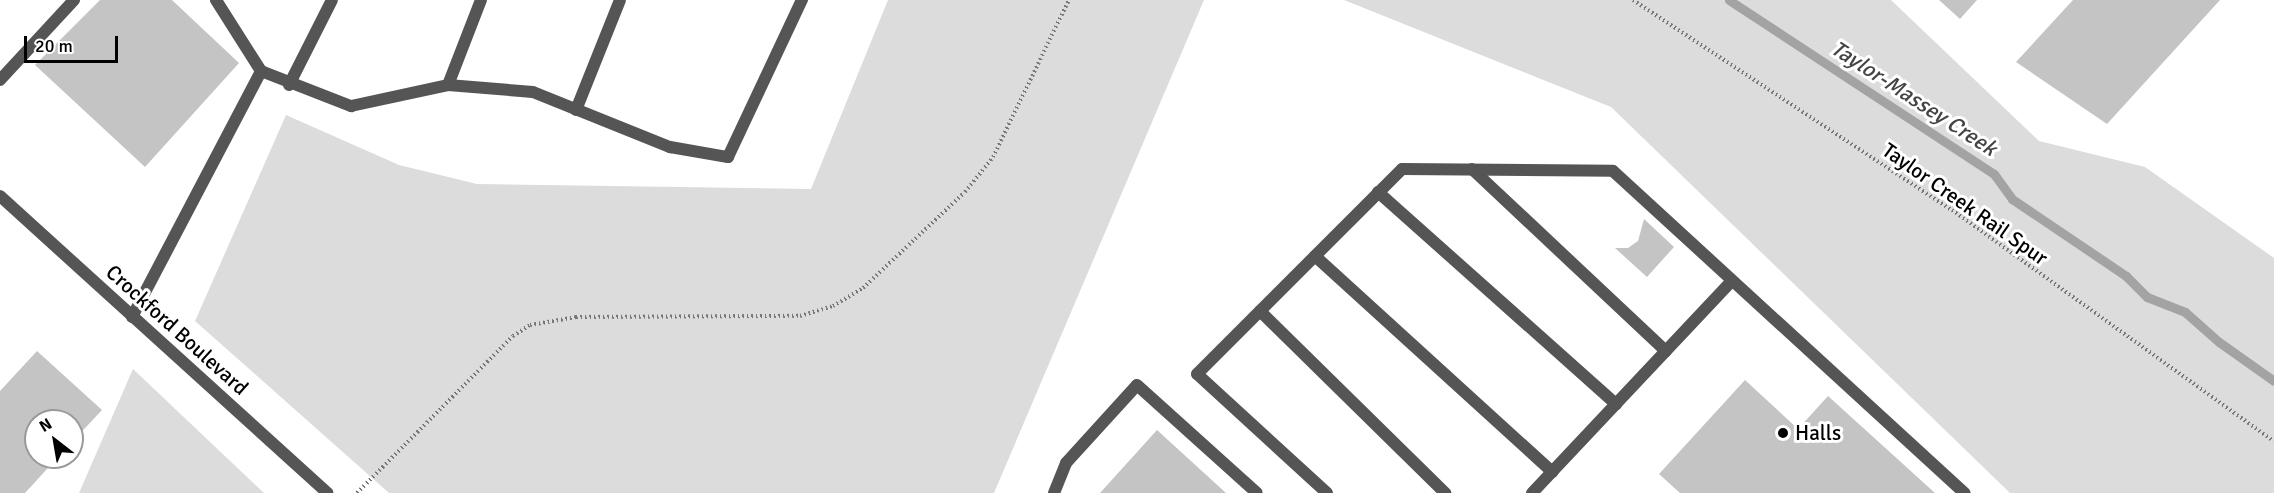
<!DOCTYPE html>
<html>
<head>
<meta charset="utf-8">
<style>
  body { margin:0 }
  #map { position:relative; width:2274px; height:493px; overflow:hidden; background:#fff; font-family:Signika,sans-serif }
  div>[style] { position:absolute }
  .green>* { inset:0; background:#dcdcdc }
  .stream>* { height:9px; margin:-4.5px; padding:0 4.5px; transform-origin:4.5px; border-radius:4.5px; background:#a3a3a3 }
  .building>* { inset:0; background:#c4c4c4 }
  .path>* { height:4px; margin-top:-2px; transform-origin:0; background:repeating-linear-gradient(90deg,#777 0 1.5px,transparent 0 4.5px) }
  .service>* { height:12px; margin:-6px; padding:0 6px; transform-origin:6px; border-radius:6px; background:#555 }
  .tertiary>* { height:12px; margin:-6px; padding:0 6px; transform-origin:6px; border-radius:6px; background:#555 }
  .dots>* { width:16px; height:16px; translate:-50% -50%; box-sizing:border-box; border:3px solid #fff; border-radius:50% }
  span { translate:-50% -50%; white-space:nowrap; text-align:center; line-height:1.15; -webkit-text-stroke:6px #fff; paint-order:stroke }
  .street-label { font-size:21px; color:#000 }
  .poi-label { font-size:21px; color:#000 }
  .left { translate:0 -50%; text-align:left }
  .water-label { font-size:22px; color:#444; font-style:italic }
  .north { position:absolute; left:24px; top:409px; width:60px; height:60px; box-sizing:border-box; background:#fff; border:2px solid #999; border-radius:50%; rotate:329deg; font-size:16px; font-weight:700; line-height:24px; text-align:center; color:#000 }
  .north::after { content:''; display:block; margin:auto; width:21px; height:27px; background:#000; clip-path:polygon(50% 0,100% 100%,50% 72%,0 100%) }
  .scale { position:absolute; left:24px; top:36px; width:94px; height:27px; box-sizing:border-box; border:3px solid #000; border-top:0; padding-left:8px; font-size:18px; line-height:21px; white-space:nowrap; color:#000; -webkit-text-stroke:4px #fff; paint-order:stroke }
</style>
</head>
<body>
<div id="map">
  <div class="green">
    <i style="clip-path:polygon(888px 0,1204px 0,994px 493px,389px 493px,195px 321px,286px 115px,399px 165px,477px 184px,811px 189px)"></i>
    <i style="clip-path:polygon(1344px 0,1891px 0,2039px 141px,2145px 167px,2274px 258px,2274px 493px,2010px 493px,1611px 107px)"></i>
    <i style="clip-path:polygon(133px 369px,264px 493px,79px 493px)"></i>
  </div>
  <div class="stream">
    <i style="left:1729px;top:0;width:317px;rotate:33.3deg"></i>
    <i style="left:1994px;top:174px;width:31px;rotate:54deg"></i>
    <i style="left:2012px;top:199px;width:138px;rotate:34deg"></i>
    <i style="left:2126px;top:276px;width:30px;rotate:45deg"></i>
    <i style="left:2147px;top:297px;width:41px;rotate:21.5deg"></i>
    <i style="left:2185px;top:312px;width:45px;rotate:41.4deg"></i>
    <i style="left:2219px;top:342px;width:67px;rotate:35.3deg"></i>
  </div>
  <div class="building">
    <i style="clip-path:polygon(100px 0,172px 0,239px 63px,145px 167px,35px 65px)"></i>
    <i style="clip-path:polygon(1939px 0,1977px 0,1960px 19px)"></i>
    <i style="clip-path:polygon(2073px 0,2220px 0,2107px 124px,2016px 62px)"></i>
    <i style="clip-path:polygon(1644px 219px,1674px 247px,1647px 277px,1615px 248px,1628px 248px,1638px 241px)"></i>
    <i style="clip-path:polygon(37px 351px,102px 410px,72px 442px,72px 421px,36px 421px,36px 457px,58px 457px,25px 493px,0 493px,0 391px)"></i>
    <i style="clip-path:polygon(1745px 380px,1798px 429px,1828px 396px,1935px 493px,1680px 493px,1659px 474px)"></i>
    <i style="clip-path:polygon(1157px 430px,1226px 493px,1100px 493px)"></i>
  </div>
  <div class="path">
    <i style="left:1633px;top:0;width:382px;rotate:33.4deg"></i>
    <i style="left:1952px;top:210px;width:396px;rotate:35.7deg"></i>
    <i style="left:357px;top:493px;width:221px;rotate:-45.2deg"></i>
    <i style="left:513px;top:336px;width:20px;rotate:-33deg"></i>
    <i style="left:530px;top:325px;width:47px;rotate:-9.9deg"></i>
    <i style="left:576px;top:317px;width:224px;rotate:-0.3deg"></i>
    <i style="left:800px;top:316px;width:34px;rotate:-17deg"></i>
    <i style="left:833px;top:306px;width:35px;rotate:-31deg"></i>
    <i style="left:863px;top:288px;width:140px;rotate:-43.3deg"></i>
    <i style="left:965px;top:192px;width:45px;rotate:-51.3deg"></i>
    <i style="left:993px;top:157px;width:174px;rotate:-64.2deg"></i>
  </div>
  <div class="service">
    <i style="left:261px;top:71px;width:97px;rotate:21.3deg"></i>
    <i style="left:351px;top:106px;width:99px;rotate:-12.2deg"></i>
    <i style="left:448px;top:85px;width:91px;rotate:-68.8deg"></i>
    <i style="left:0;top:80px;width:109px;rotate:-47.2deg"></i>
    <i style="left:289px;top:85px;width:95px;rotate:-63.2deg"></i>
    <i style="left:448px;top:85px;width:85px;rotate:4.7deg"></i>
    <i style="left:533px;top:92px;width:148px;rotate:21.9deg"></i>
    <i style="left:670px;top:147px;width:59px;rotate:9.8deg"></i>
    <i style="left:728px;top:157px;width:174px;rotate:-64.8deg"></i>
    <i style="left:576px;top:110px;width:118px;rotate:-68.2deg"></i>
    <i style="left:1472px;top:169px;width:266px;rotate:43.2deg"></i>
    <i style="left:1378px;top:192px;width:319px;rotate:41.7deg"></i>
    <i style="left:1315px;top:256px;width:321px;rotate:42.3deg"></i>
    <i style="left:1260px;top:311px;width:260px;rotate:44.5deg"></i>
    <i style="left:132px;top:317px;width:278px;rotate:-62.3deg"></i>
    <i style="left:261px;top:71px;width:84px;rotate:-122.4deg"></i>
    <i style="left:1054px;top:493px;width:32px;rotate:-68deg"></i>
    <i style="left:1066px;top:463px;width:105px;rotate:-47.7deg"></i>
    <i style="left:1137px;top:385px;width:161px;rotate:42deg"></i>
    <i style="left:1327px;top:493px;width:176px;rotate:-137.5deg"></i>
    <i style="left:1197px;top:374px;width:290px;rotate:-45deg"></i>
    <i style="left:1402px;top:169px;width:211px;rotate:0.5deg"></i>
    <i style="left:1613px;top:171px;width:477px;rotate:42.5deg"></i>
    <i style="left:1532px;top:493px;width:291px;rotate:-46.7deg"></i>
  </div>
  <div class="tertiary">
    <i style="left:0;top:196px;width:442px;rotate:42.2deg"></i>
  </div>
  <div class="dots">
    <i style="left:1783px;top:433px;background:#000"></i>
  </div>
  <div class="street-label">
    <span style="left:1965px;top:204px;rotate:35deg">Taylor Creek Rail Spur</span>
    <span style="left:177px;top:330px;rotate:42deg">Crockford Boulevard</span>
  </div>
  <div class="poi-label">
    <span class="left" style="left:1795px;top:433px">Halls</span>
  </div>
  <div class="water-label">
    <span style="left:1914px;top:98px;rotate:33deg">Taylor-Massey Creek</span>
  </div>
  <div class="north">N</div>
  <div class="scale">20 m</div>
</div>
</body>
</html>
